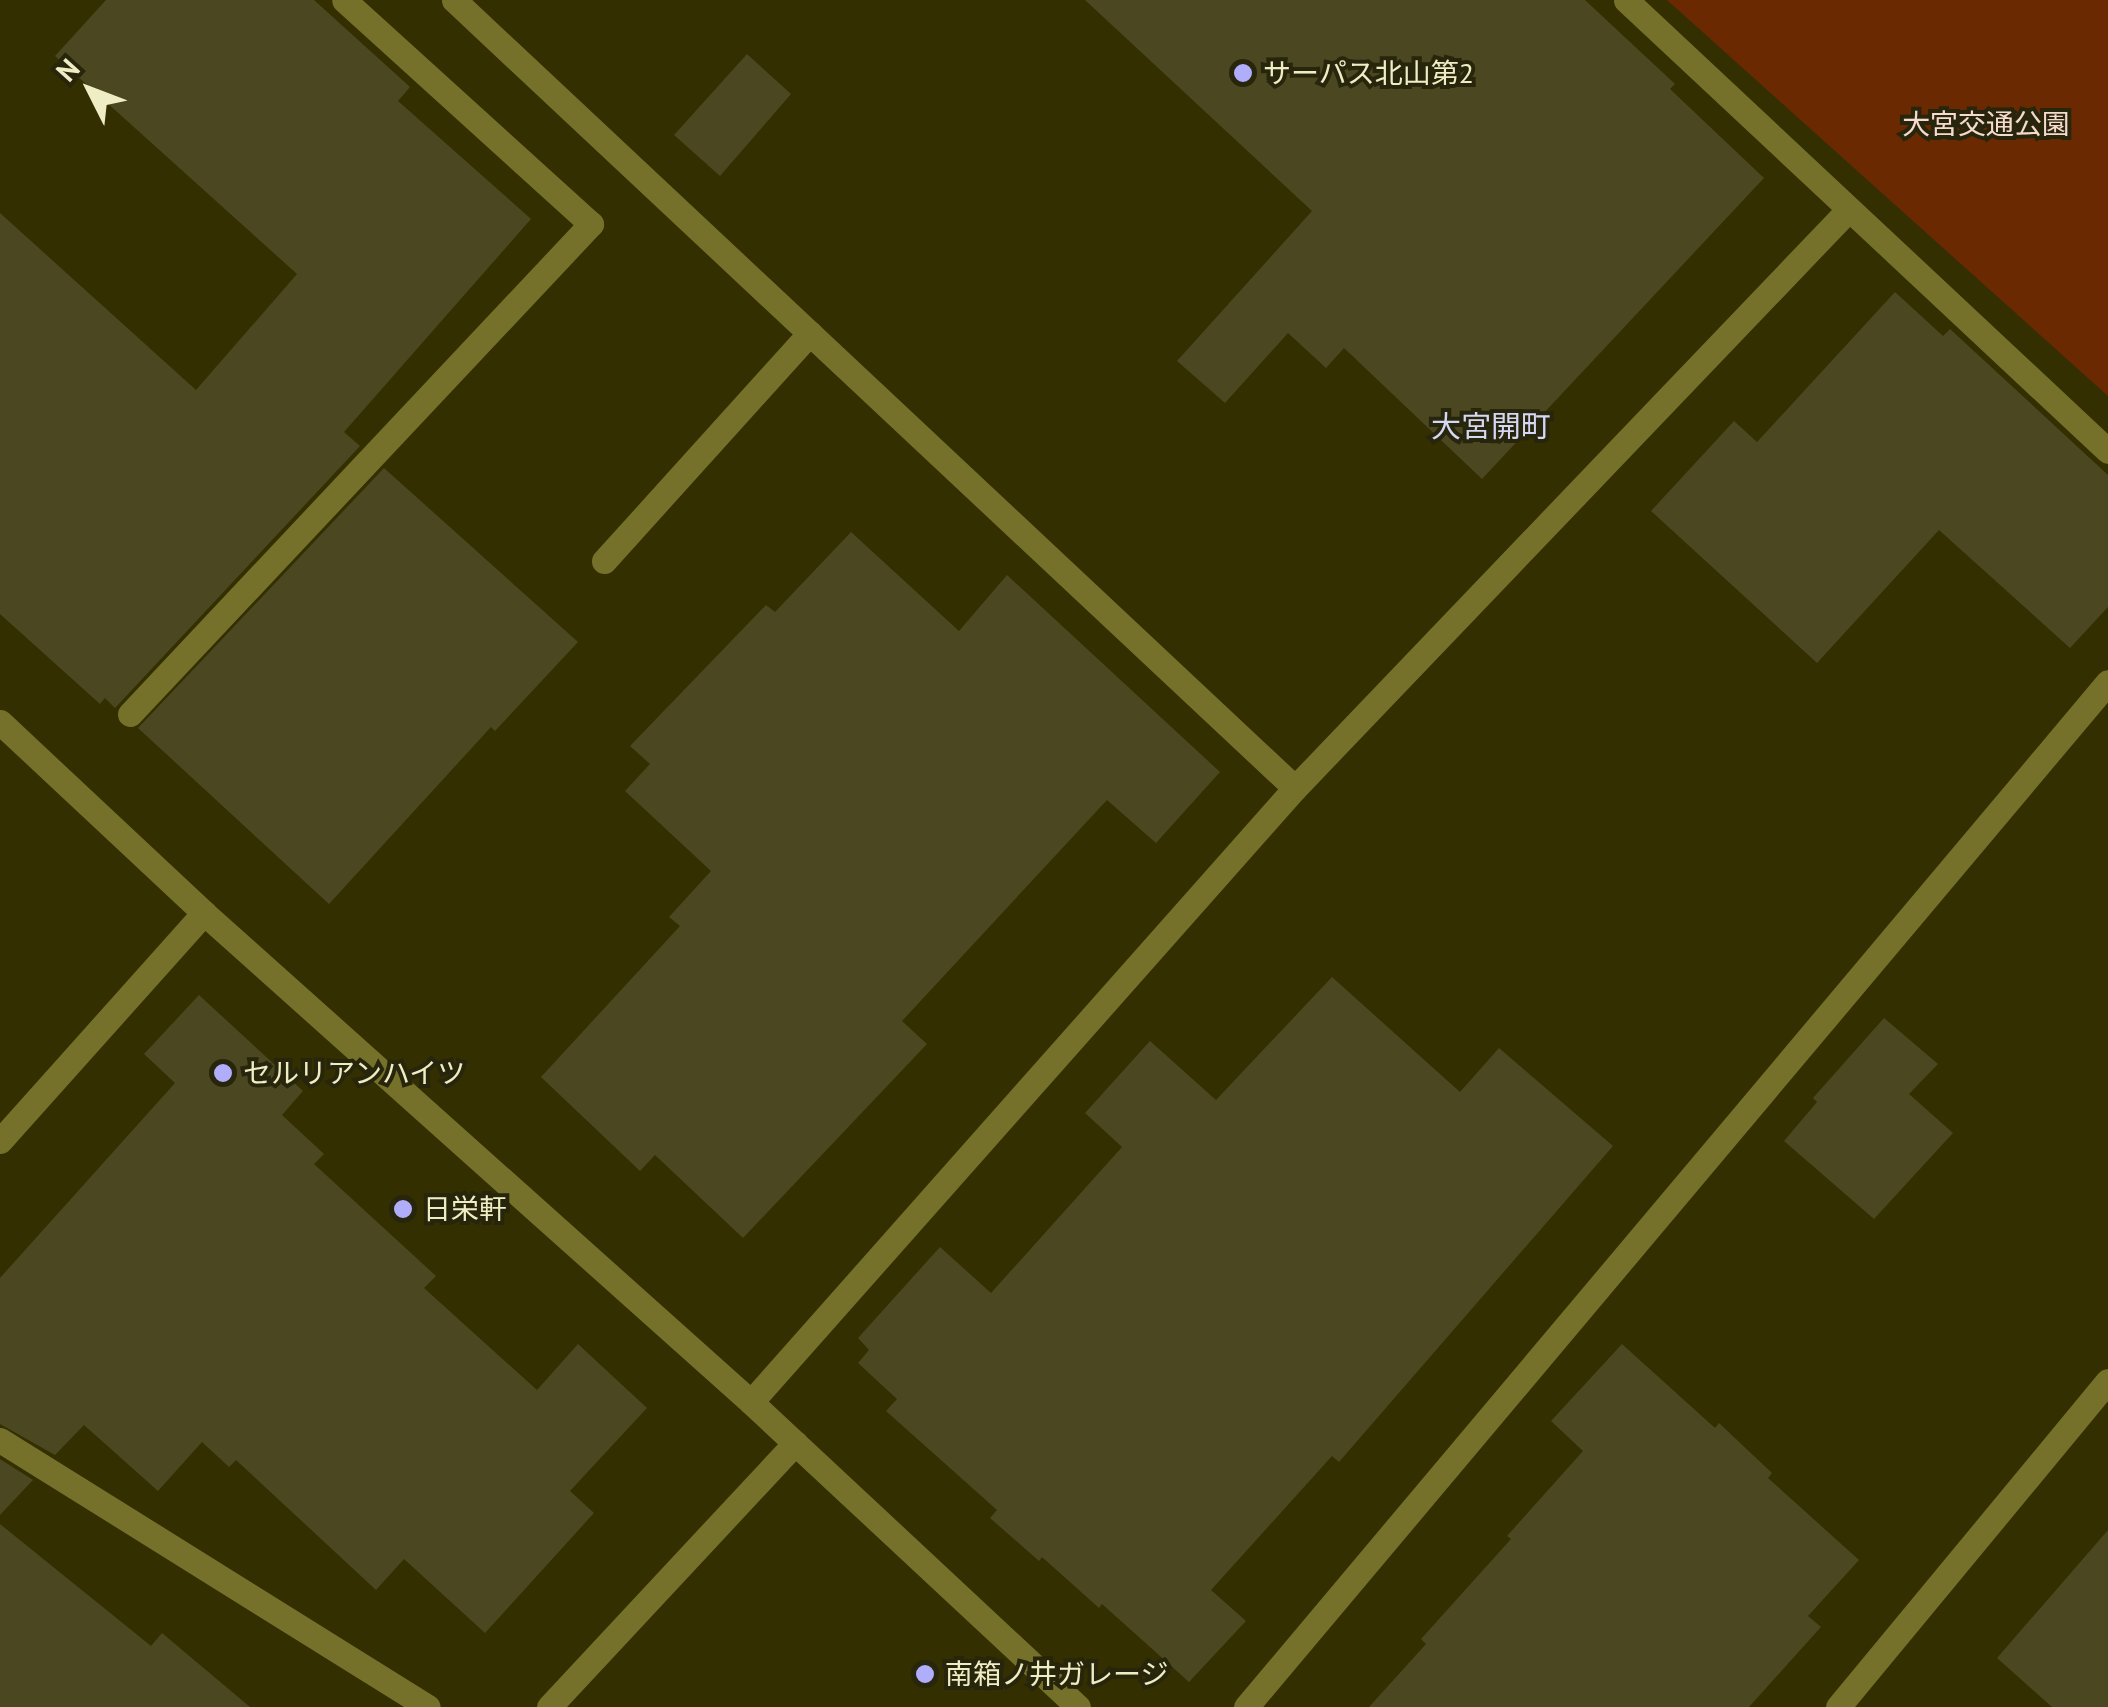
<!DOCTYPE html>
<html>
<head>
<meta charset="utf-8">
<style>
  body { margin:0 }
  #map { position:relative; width:2108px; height:1707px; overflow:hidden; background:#332f00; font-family:"PT Sans","Noto Sans JP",sans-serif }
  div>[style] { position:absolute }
  .green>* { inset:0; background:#6b2902 }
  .building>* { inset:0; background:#4b4821 }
  .minor>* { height:25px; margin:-12.5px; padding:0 12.5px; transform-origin:12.5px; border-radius:12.5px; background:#76712a }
  .dots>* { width:28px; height:28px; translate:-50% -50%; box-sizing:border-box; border:5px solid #27250b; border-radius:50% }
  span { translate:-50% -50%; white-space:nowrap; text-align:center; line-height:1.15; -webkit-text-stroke:8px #27250b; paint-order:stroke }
  .poi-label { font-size:28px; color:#efedc4 }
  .left { translate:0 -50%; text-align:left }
  .park-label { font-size:28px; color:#f6dace }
  .neighbourhood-label { font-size:30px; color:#d6d7f4 }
  .north { position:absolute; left:40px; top:40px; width:100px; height:100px; -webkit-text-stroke:8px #27250b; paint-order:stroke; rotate:312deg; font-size:28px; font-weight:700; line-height:40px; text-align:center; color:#efedc4 }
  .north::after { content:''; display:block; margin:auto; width:35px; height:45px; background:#efedc4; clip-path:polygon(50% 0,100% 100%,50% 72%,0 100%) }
</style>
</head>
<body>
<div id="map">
  <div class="green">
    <i style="clip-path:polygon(1667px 0,2108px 0,2108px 396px)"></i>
  </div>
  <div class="building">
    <i style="clip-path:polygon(106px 0,314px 0,410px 87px,398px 101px,531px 219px,344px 432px,360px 446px,115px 708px,105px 698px,100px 704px,0 614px,0 213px,196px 390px,297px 274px,55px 56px)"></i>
    <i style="clip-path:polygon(1085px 0,1585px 0,1675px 84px,1670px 89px,1764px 178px,1482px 479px,1344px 348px,1326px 368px,1288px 333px,1225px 403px,1177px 361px,1312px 211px)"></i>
    <i style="clip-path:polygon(747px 54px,791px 94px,720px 176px,674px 135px)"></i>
    <i style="clip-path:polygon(1895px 292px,1943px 336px,1950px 329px,2108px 475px,2108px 607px,2070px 648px,1939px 530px,1817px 663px,1651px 511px,1734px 421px,1757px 442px)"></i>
    <i style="clip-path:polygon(384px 468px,578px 642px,495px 731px,491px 727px,329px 904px,138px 728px)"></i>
    <i style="clip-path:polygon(851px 532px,959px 631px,1007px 575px,1220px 772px,1156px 843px,1107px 800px,902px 1021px,927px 1044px,743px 1238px,655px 1155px,640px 1171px,541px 1077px,680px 926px,669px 917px,711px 871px,625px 791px,650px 764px,630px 746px,766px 605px,775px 612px)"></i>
    <i style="clip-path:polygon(1332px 977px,1460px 1092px,1499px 1048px,1613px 1146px,1339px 1462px,1332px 1456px,1211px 1590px,1246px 1621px,1189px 1682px,1102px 1604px,1099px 1608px,1042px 1557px,1039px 1561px,990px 1518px,997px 1510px,886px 1411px,897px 1399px,858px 1363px,869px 1350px,858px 1338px,940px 1247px,991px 1293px,1122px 1147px,1085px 1113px,1150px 1041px,1216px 1100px)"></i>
    <i style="clip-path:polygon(199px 995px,303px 1091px,282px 1115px,324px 1154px,314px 1164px,436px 1276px,424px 1288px,537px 1390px,578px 1344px,647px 1408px,570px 1491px,594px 1513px,485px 1633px,404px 1559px,376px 1590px,236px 1460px,229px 1467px,202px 1442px,158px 1491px,84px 1425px,55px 1455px,0 1424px,0 1278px,175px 1083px,144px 1054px)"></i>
    <i style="clip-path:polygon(1884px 1018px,1938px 1064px,1909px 1094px,1953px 1133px,1874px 1219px,1784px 1141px,1817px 1102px,1813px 1098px)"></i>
    <i style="clip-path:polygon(1622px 1344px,1715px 1428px,1719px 1423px,1772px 1473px,1768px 1478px,1859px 1560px,1808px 1616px,1821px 1627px,1749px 1707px,1369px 1707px,1426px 1644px,1421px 1639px,1511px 1539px,1507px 1536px,1583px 1451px,1551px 1421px)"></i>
    <i style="clip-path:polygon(0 1459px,33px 1480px,0 1515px)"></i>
    <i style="clip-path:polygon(0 1524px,151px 1646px,162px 1633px,250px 1707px,0 1707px)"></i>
    <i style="clip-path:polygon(2108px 1530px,2108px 1707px,2052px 1707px,1997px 1658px)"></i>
  </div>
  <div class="minor">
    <i style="left:454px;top:0;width:1152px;rotate:43.14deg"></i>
    <i style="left:1626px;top:0;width:660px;rotate:43.1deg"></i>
    <i style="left:604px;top:561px;width:307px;rotate:-47.9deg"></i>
    <i style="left:130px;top:714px;width:673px;rotate:-46.75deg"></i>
    <i style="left:591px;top:224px;width:333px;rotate:-137.8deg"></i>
    <i style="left:0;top:722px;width:279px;rotate:43.1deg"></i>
    <i style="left:204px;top:913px;width:734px;rotate:41.8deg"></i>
    <i style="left:751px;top:1402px;width:447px;rotate:43deg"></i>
    <i style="left:0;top:1141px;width:306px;rotate:-48.2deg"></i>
    <i style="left:751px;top:1402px;width:820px;rotate:-48.46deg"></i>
    <i style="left:1295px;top:788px;width:801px;rotate:-46.26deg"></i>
    <i style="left:0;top:1440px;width:504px;rotate:31.96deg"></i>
    <i style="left:549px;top:1707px;width:361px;rotate:-47deg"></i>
    <i style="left:1246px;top:1707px;width:1339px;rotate:-49.94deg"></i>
    <i style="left:1838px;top:1707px;width:423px;rotate:-50.4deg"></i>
  </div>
  <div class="dots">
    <i style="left:1243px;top:73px;background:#b0aefa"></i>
    <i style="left:223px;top:1073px;background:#b0aefa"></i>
    <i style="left:403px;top:1209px;background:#b0aefa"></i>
    <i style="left:925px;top:1674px;background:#b0aefa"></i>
  </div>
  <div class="poi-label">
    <span class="left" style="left:1263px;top:73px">サーパス北山第2</span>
    <span class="left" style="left:243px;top:1073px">セルリアンハイツ</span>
    <span class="left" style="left:423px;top:1209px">日栄軒</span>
    <span class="left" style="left:945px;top:1674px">南箱ノ井ガレージ</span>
  </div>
  <div class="park-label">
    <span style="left:1986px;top:124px">大宮交通公園</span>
  </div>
  <div class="neighbourhood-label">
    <span style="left:1491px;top:426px">大宮開町</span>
  </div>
  <div class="north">N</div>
</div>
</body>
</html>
